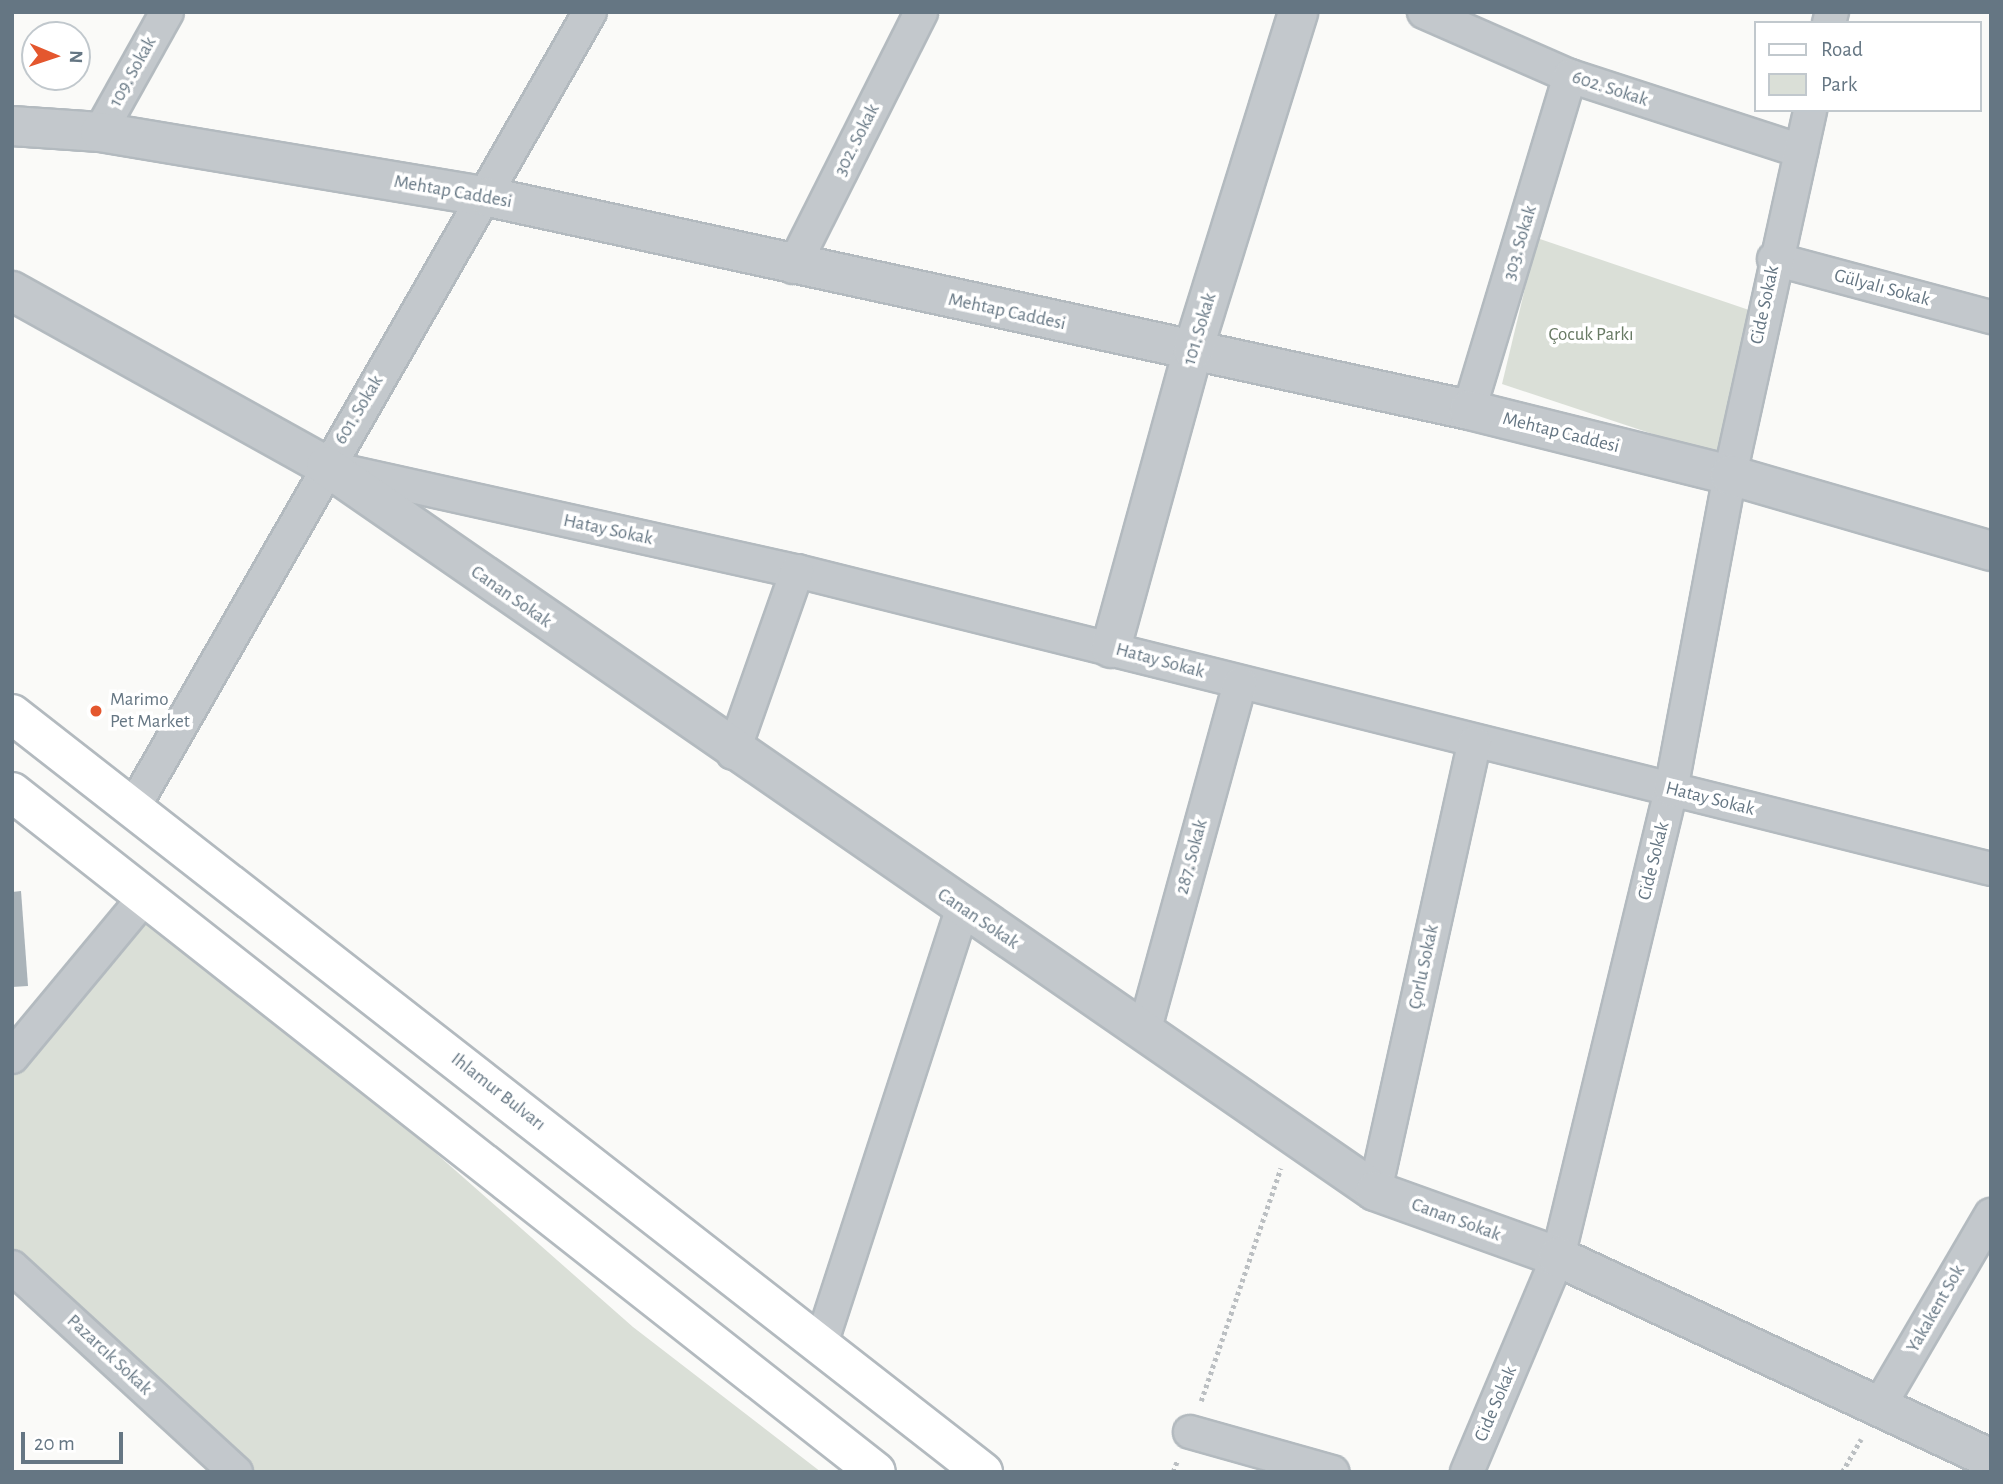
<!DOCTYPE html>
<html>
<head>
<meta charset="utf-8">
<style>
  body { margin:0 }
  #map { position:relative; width:2003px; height:1484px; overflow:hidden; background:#fafaf8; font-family:"Alegreya Sans",sans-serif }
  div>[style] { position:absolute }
  .green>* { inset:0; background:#dadfd7 }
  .building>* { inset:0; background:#aab3b9 }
  .path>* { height:4.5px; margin-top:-2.25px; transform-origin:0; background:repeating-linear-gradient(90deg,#bbbfc2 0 3.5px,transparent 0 7px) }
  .roads { filter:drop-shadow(2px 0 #b3babf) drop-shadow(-2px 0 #b3babf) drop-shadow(0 2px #b3babf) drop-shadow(0 -2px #b3babf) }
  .minor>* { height:32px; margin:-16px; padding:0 16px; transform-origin:16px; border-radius:16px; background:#c3c8cc }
  .tertiary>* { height:38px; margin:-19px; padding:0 19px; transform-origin:19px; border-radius:19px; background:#c3c8cc }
  .secondary>* { height:38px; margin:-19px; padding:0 19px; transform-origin:19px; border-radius:19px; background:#fff }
  .dots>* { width:19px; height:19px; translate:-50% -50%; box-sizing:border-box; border:4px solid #fff; border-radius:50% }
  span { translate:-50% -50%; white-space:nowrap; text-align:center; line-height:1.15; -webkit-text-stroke:7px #fff; paint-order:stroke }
  .street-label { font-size:19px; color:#657683 }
  .park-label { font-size:19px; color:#687a64 }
  .poi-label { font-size:19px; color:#657683 }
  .left { translate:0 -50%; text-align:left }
  .frame { position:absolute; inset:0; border:14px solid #657683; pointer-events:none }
  .legend { position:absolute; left:1754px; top:21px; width:228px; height:91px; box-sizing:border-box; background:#fff; border:2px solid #c1c8cd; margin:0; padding:9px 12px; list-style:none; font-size:21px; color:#657683 }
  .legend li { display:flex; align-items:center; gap:14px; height:35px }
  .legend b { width:35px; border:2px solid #c1c8cd }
  .north { position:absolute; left:21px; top:21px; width:70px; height:70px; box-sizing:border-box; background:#fff; border:2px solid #c1c8cd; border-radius:50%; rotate:92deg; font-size:19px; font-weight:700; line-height:28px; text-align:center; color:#657683 }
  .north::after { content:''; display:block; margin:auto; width:24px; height:32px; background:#e4572e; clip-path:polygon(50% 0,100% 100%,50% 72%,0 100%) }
  .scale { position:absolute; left:21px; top:1432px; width:102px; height:32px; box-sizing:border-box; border:4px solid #657683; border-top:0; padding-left:9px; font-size:21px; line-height:24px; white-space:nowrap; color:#657683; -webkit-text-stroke:5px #fff; paint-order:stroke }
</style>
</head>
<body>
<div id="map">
  <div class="green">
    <i style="clip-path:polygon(1537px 238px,1752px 311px,1722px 457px,1502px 384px)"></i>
    <i style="clip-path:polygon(145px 897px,633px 1327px,821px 1472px,251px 1472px,12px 1262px,12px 1057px)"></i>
  </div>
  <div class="building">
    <i style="clip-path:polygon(21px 891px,28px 986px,12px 987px,12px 892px)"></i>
  </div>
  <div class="path">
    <i style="left:1201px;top:1401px;width:246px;rotate:-71.1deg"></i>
    <i style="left:1173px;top:1472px;width:12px;rotate:-70deg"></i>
    <i style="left:1842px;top:1472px;width:38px;rotate:-60deg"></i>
  </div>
  <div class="roads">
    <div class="minor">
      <i style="left:1424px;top:12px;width:159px;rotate:23.7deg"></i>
      <i style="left:1570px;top:76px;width:243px;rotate:18deg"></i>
      <i style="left:1829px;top:23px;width:11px;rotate:-75deg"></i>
      <i style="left:100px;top:132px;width:137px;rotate:-60.8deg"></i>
      <i style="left:1774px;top:259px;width:225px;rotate:15deg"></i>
      <i style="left:793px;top:267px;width:285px;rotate:-63.3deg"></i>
      <i style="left:1469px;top:410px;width:349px;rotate:-73.2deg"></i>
      <i style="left:340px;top:470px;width:468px;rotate:12.5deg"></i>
      <i style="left:797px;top:571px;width:1231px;rotate:14.01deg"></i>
      <i style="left:733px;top:753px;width:193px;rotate:-70.6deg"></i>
      <i style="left:132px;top:810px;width:920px;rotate:-60.15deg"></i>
      <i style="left:1144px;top:1032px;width:362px;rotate:-74.6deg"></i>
      <i style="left:12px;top:1057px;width:208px;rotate:-50.3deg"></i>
      <i style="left:1375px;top:1191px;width:459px;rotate:-77.5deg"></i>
      <i style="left:12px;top:1267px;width:304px;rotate:42.5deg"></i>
      <i style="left:821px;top:1344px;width:457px;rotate:-72deg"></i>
      <i style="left:1881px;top:1403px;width:218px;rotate:-59.7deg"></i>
      <i style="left:1190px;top:1432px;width:148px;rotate:15.7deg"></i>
      <i style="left:1467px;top:1472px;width:233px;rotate:-67.1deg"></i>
      <i style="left:1558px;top:1257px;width:480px;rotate:-76.4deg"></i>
      <i style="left:1671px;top:790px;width:320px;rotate:-79.4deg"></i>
      <i style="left:1730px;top:475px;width:374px;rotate:-77.6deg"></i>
    </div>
    <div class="tertiary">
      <i style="left:12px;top:126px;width:88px;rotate:3.9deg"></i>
      <i style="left:100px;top:132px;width:394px;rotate:9.5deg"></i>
      <i style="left:489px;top:197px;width:1003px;rotate:12.26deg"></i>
      <i style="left:1469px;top:410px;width:269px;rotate:14deg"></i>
      <i style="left:1730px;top:475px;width:272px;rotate:16.2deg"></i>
      <i style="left:12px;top:291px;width:359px;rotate:29.1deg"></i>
      <i style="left:326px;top:466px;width:1275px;rotate:34.65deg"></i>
      <i style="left:1375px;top:1191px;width:195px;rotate:19.8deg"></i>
      <i style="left:1558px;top:1257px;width:478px;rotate:25deg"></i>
      <i style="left:1111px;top:648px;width:309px;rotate:-74.6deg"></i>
      <i style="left:1193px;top:350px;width:354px;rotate:-72.7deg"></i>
    </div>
    <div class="secondary">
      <i style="left:12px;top:714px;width:1232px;rotate:37.98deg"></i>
      <i style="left:12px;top:792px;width:1099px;rotate:38.2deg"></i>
    </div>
  </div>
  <div class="dots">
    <i style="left:96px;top:711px;background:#e4572e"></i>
  </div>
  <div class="street-label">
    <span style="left:133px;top:72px;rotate:-61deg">109. Sokak</span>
    <span style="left:1610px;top:89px;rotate:18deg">602. Sokak</span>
    <span style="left:857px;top:140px;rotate:-63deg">302. Sokak</span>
    <span style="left:453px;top:192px;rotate:10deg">Mehtap Caddesi</span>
    <span style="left:1520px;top:243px;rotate:-73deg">303. Sokak</span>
    <span style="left:1882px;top:288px;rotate:15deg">Gülyalı Sokak</span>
    <span style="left:1765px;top:305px;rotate:-78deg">Cide Sokak</span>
    <span style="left:1007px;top:312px;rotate:12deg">Mehtap Caddesi</span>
    <span style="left:1200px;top:329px;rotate:-73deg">101. Sokak</span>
    <span style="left:359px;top:410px;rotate:-59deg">601. Sokak</span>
    <span style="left:1561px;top:433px;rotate:14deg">Mehtap Caddesi</span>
    <span style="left:608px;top:530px;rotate:12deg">Hatay Sokak</span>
    <span style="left:511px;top:597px;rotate:35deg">Canan Sokak</span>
    <span style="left:1160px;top:661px;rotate:15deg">Hatay Sokak</span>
    <span style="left:1710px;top:799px;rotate:14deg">Hatay Sokak</span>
    <span style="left:1192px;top:857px;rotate:-75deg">287. Sokak</span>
    <span style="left:1654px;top:861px;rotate:-76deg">Cide Sokak</span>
    <span style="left:978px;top:919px;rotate:34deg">Canan Sokak</span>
    <span style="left:1424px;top:967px;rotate:-78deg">Çorlu Sokak</span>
    <span style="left:498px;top:1092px;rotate:38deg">Ihlamur Bulvarı</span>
    <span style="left:1456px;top:1220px;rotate:20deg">Canan Sokak</span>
    <span style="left:1936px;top:1309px;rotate:-60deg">Yakakent Sok</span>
    <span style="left:109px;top:1355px;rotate:43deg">Pazarcık Sokak</span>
    <span style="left:1496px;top:1404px;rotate:-67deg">Cide Sokak</span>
  </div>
  <div class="park-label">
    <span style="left:1591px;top:335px">Çocuk Parkı</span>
  </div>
  <div class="poi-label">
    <span class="left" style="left:110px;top:711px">Marimo<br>Pet Market</span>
  </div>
  <div class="frame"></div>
  <ul class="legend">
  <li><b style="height:9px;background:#fff"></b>Road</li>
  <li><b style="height:19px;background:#dadfd7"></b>Park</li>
  </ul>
  <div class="north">N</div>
  <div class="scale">20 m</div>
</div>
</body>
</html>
